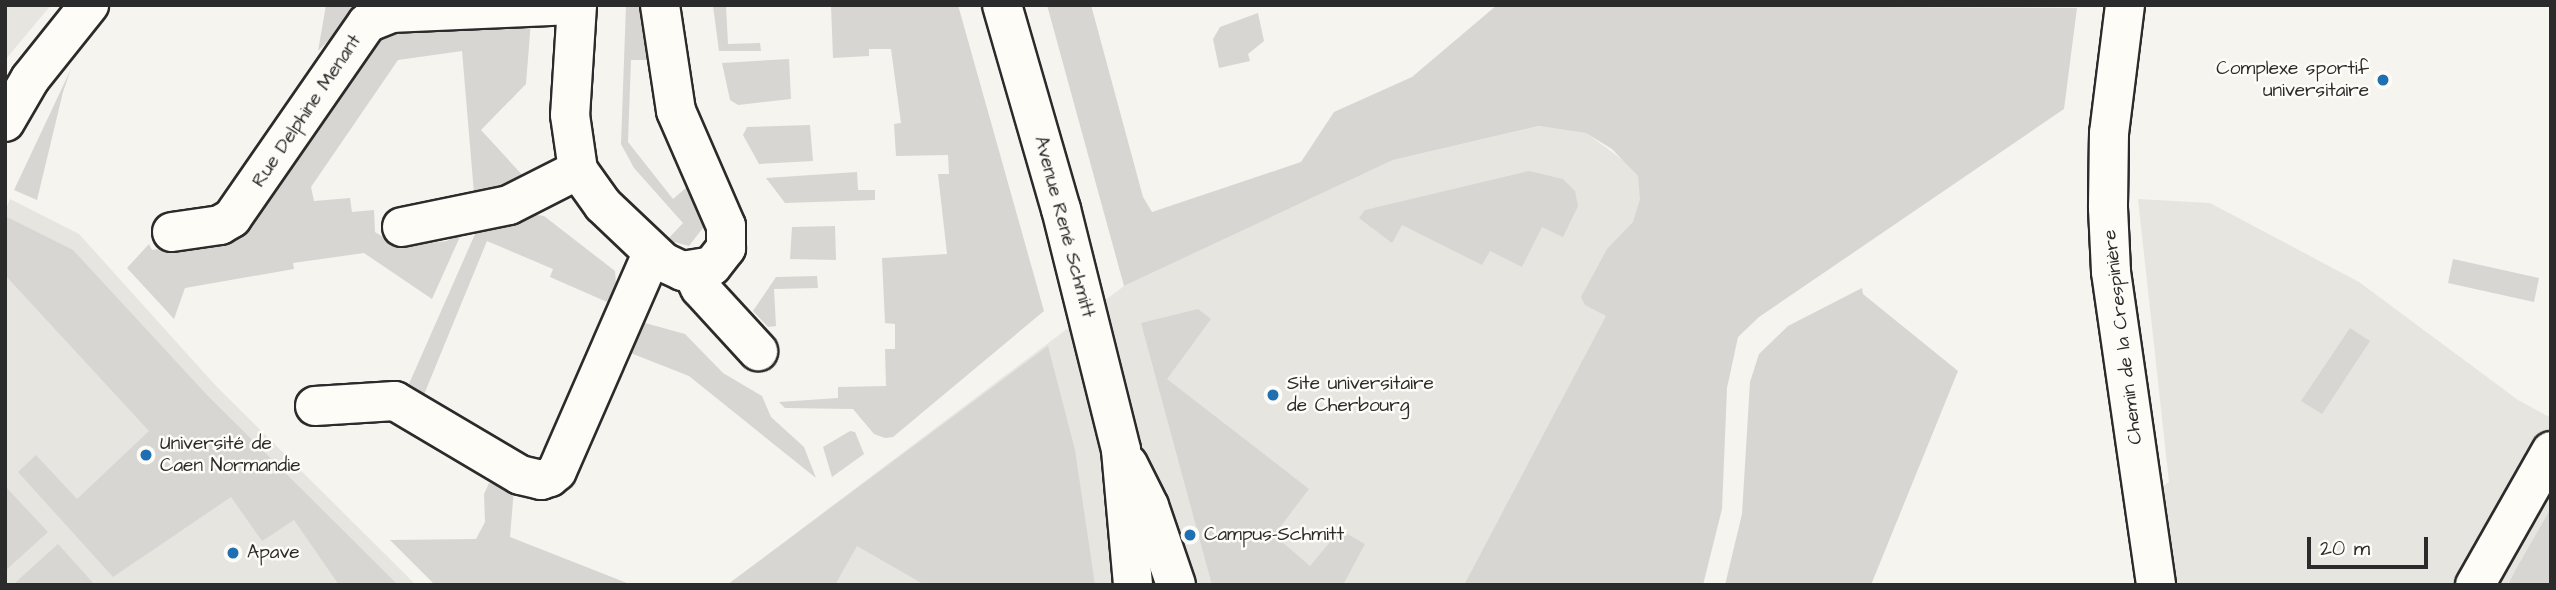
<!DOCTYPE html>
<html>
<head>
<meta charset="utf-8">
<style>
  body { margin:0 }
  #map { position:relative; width:2556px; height:590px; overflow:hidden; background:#f5f4ef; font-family:"Architects Daughter",sans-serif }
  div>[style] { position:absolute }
  .built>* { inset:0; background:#e6e5e0 }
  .green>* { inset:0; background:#d7d6d2 }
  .roads { filter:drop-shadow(2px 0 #2b2b2b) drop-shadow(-2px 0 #2b2b2b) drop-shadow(0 2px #2b2b2b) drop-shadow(0 -2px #2b2b2b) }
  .minor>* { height:38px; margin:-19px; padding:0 19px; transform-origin:19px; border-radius:19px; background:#fdfcf7 }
  .major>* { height:38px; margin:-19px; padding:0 19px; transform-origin:19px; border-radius:19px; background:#fdfcf7 }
  .dots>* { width:19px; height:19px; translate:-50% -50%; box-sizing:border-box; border:4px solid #fdfcf7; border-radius:50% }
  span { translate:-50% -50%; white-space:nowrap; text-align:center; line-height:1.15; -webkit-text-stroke:5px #fdfcf7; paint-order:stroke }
  .poi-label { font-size:19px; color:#2b2b2b }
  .right { translate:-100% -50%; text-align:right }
  .left { translate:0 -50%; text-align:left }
  .street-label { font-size:19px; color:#2b2b2b }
  .frame { position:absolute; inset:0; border:7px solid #2b2b2b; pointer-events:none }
  .scale { position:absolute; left:2307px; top:537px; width:121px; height:32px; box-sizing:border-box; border:4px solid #2b2b2b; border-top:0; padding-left:9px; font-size:21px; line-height:24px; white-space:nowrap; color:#2b2b2b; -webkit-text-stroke:5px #fdfcf7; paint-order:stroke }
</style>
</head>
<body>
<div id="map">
  <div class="built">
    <i style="clip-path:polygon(5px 5px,51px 5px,5px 60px)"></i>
    <i style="clip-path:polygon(1540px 126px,1586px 133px,1657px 185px,1586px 305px,1607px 316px,1464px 585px,727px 585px,1124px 286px,1393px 160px)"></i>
    <i style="clip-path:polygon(10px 199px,79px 234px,216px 386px,416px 585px,5px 585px,5px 211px)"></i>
    <i style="clip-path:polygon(2138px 199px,2210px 203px,2359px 282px,2518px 400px,2551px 418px,2551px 585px,2169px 585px,2153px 492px,2169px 482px)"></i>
  </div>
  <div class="green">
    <i style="clip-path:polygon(326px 5px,363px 5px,318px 51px)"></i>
    <i style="clip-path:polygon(626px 5px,643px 5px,654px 60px,631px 60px,628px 142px,673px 199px,693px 182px,709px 220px,689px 246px,667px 240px,683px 223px,634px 168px,621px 144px)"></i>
    <i style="clip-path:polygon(831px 5px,958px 5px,1044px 311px,893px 437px,885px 438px,874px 434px,853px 409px,785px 408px,779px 402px,838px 398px,838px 387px,886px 386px,885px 349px,895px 349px,895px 324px,885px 323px,882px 258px,947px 254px,938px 174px,949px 174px,948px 155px,896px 156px,894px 124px,901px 123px,891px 49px,869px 49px,869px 56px,833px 58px)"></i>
    <i style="clip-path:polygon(1047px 5px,1091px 5px,1143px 197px,1152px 212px,1301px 162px,1334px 112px,1412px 77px,1497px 5px,2077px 8px,2064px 109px,1759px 317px,1738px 337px,1727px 388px,1722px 509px,1703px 585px,1464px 585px,1606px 316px,1585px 305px,1581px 297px,1607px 249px,1633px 222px,1640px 199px,1638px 176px,1612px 149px,1586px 133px,1539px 126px,1393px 160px,1124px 286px)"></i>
    <i style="clip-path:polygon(713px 6px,726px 6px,728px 44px,760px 43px,761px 51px,719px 51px)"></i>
    <i style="clip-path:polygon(1258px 13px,1264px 41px,1248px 54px,1250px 61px,1219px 68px,1213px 39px,1220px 27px)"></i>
    <i style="clip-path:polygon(531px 21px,526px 84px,481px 130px,526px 179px,511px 190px,474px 193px,462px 51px,398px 60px,311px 187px,314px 201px,350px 198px,352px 212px,374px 210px,375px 232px,399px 247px,447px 241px,463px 230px,432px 299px,364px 253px,293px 263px,294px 269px,185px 288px,174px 319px,127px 268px,149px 244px,152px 250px,214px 242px,373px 42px,388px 30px)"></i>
    <i style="clip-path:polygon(789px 59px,791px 99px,738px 105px,730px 100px,722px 63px)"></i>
    <i style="clip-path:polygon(71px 69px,63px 92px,37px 200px,14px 190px)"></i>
    <i style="clip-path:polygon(810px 125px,813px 161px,759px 164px,743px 135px,747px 127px)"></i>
    <i style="clip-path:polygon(1529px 171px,1563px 179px,1575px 191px,1578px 206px,1563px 237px,1542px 227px,1522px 267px,1490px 251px,1482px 265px,1402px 225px,1392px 243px,1359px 218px,1365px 210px)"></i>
    <i style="clip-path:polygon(857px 172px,858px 190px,875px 190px,875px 200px,785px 203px,766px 178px)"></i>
    <i style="clip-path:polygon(531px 214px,544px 216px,615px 271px,616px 284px,607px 302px,550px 277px,553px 269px,487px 241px,423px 397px,443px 407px,444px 414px,405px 393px,479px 225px)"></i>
    <i style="clip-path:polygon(5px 216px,73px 250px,207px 395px,398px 585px,339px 585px,294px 520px,262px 541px,231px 497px,113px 577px,18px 472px,36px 455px,77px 499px,149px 431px,5px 275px)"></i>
    <i style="clip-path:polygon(835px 226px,836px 260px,790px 259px,792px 227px)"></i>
    <i style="clip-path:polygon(2453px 259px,2539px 278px,2534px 302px,2448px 283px)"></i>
    <i style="clip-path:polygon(817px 276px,818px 288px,774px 289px,776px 326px,768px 327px,753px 311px,776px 277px)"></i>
    <i style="clip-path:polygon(1862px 288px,1863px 294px,1958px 371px,1871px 585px,1725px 585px,1742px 514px,1750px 382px,1759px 354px,1788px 326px)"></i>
    <i style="clip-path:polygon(1198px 309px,1211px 319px,1167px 379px,1309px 489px,1274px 535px,1310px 566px,1340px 530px,1365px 544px,1343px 585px,1212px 585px,1141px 323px)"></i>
    <i style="clip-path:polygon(645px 323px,685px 334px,723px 373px,762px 396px,771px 417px,804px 447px,816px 478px,689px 376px,628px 352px,640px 324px)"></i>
    <i style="clip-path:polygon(2350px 328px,2370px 341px,2322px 414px,2301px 401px)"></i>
    <i style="clip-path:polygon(1048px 346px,1075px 450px,1095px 585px,925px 585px,857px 546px,835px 585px,727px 585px)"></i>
    <i style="clip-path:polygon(850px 431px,855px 432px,864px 454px,832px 477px,823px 447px)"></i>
    <i style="clip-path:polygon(489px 483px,514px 489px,510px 537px,632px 585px,435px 585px,390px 540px,476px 539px,485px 522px,484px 494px)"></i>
    <i style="clip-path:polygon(5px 486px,48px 532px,5px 571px)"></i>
    <i style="clip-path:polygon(2551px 508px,2551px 585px,2508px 585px,2515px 571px)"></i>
    <i style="clip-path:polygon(58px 544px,95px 585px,14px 585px,17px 581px)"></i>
  </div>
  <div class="roads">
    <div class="minor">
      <i style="left:2125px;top:5px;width:129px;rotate:97.1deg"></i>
      <i style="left:2109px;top:133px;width:75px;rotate:90.8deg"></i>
      <i style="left:2108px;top:208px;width:64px;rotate:87.3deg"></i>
      <i style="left:2111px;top:272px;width:316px;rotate:81.8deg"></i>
      <i style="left:5px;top:122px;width:50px;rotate:-59.8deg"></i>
      <i style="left:30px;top:79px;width:95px;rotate:-51.4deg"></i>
      <i style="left:402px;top:227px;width:109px;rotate:-11.6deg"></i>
      <i style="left:509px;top:205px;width:77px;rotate:-26.9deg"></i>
      <i style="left:172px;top:232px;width:49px;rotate:-8.3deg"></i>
      <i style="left:220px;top:225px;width:14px;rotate:-30deg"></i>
      <i style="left:232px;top:218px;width:237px;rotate:-55.3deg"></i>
      <i style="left:367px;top:23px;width:27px;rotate:-22deg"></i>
      <i style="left:392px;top:13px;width:185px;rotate:-2.5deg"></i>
      <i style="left:577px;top:5px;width:110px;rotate:93.6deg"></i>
      <i style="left:570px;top:115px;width:56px;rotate:81.7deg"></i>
      <i style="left:578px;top:170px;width:43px;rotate:54.5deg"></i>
      <i style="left:603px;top:205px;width:83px;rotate:43.5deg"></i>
      <i style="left:663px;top:262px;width:21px;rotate:25deg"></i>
      <i style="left:682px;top:271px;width:30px;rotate:-9deg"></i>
      <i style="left:712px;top:266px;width:23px;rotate:-52deg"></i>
      <i style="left:726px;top:248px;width:22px;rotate:-90deg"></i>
      <i style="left:726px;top:226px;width:125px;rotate:-113.5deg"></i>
      <i style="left:676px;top:111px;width:107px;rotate:-98.6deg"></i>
      <i style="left:692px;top:272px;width:18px;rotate:63deg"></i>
      <i style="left:700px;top:288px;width:86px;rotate:47.4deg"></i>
      <i style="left:315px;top:406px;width:80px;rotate:-3.6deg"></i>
      <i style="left:395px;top:401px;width:145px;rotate:30.6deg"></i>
      <i style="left:520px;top:475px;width:22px;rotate:13deg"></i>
      <i style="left:541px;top:480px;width:9px;rotate:-18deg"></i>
      <i style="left:550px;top:477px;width:9px;rotate:-41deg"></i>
      <i style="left:557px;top:471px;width:237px;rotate:-66.4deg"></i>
      <i style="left:2475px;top:585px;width:154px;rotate:-60.4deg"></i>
    </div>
    <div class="major">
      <i style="left:1002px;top:5px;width:212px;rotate:73.9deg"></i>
      <i style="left:1061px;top:209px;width:248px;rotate:76deg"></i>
      <i style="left:1121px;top:450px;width:136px;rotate:84.9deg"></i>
      <i style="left:1128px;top:464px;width:47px;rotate:63.4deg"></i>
      <i style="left:1149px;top:506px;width:83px;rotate:71.1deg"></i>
    </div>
  </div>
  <div class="dots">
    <i style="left:2383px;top:80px;background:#1f6fb2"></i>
    <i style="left:1273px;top:395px;background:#1f6fb2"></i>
    <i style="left:146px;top:455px;background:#1f6fb2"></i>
    <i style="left:1190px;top:535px;background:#1f6fb2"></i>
    <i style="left:233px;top:553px;background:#1f6fb2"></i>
  </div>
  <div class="poi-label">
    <span class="right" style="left:2369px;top:80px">Complexe sportif<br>universitaire</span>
    <span class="left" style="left:1287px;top:395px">Site universitaire<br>de Cherbourg</span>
    <span class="left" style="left:160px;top:455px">Université de<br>Caen Normandie</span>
    <span class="left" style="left:1204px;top:535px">Campus-Schmitt</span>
    <span class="left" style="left:247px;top:553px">Apave</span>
  </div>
  <div class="street-label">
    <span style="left:307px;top:111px;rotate:-56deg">Rue Delphine Menant</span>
    <span style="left:1064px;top:227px;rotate:75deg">Avenue René Schmitt</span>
    <span style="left:2123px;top:337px;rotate:-97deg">Chemin de la Crespinière</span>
  </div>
  <div class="frame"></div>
  <div class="scale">20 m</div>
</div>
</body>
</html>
